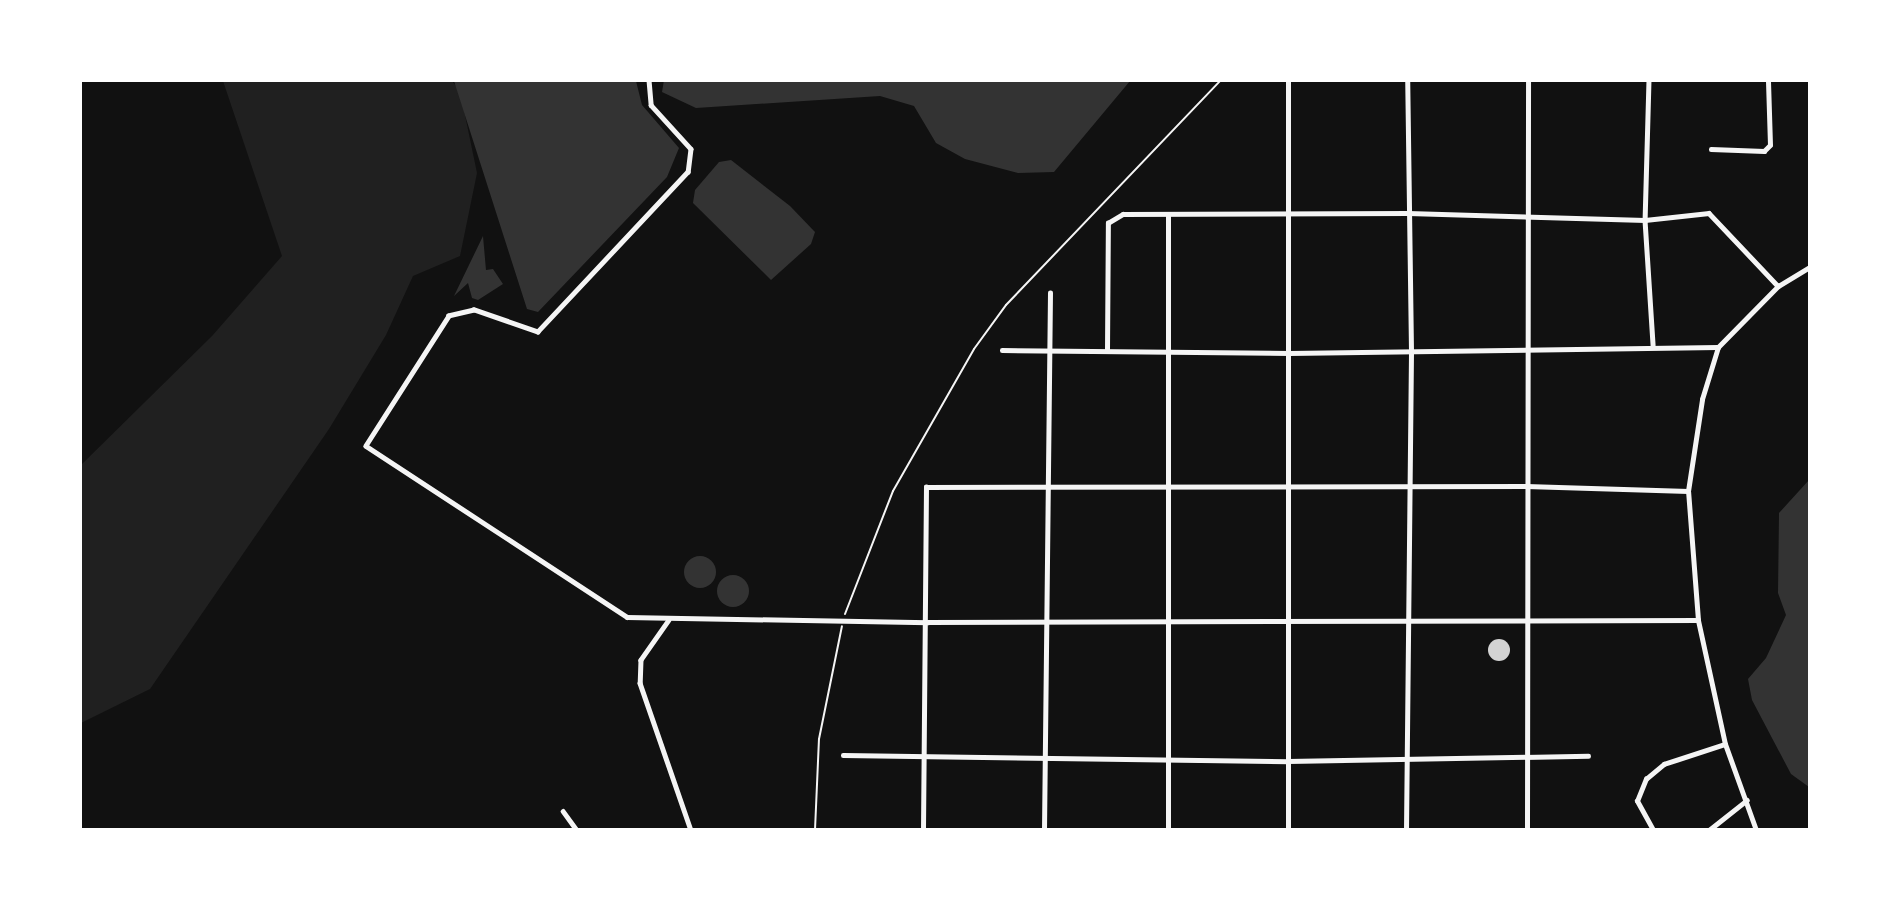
<!DOCTYPE html>
<html>
<head>
<meta charset="utf-8">
<style>
  body { margin:0 }
  #map { position:relative; width:1890px; height:910px; overflow:hidden; background:#111; font-family:"Roboto Serif",serif }
  div>[style] { position:absolute }
  .green>* { inset:0; background:#202020 }
  .water>* { inset:0; background:#333 }
  .round { border-radius:50% }
  .building>* { inset:0; background:#d3d3d3 }
  .path>* { height:2px; margin:-1px; padding:0 1px; transform-origin:1px; border-radius:1px; background:#f5f5f5 }
  .minor>* { height:4.5px; margin:-2.25px; padding:0 2.25px; transform-origin:2.25px; border-radius:2.25px; background:#f5f5f5 }
  .tertiary>* { height:5px; margin:-2.5px; padding:0 2.5px; transform-origin:2.5px; border-radius:2.5px; background:#f5f5f5 }
  span { translate:-50% -50%; white-space:nowrap; text-align:center; line-height:1.15; -webkit-text-stroke:6px #fff; paint-order:stroke }
  .frame { position:absolute; inset:0; border:82px solid #fff; pointer-events:none }
</style>
</head>
<body>
<div id="map">
  <div class="green">
    <i style="clip-path:polygon(223px 81px,452px 81px,460px 91px,477px 173px,460px 256px,413px 276px,386px 335px,329px 429px,150px 689px,81px 723px,81px 465px,212px 336px,282px 256px)"></i>
  </div>
  <div class="water">
    <i style="clip-path:polygon(664px 80px,1130px 80px,1130px 81px,1054px 172px,1018px 173px,965px 159px,936px 143px,914px 106px,880px 96px,696px 108px,662px 92px)"></i>
    <i style="clip-path:polygon(454px 81px,636px 81px,642px 105px,679px 148px,667px 177px,538px 312px,527px 309px)"></i>
    <i style="clip-path:polygon(731px 160px,790px 206px,815px 232px,811px 244px,771px 280px,693px 203px,695px 190px,719px 162px)"></i>
    <i style="clip-path:polygon(483px 236px,486px 270px,493px 269px,503px 284px,478px 300px,472px 298px,468px 283px,454px 296px)"></i>
    <i style="clip-path:polygon(1809px 480px,1809px 787px,1791px 774px,1752px 700px,1748px 679px,1766px 658px,1786px 615px,1778px 593px,1779px 513px)"></i>
    <i class="round" style="left:684px;top:556px;width:32px;height:32px"></i>
    <i class="round" style="left:717px;top:575px;width:32px;height:32px"></i>
  </div>
  <div class="building">
    <i class="round" style="left:1488px;top:639px;width:22px;height:22px"></i>
  </div>
  <div class="path">
    <i style="left:845px;top:614px;width:132px;rotate:-68.7deg"></i>
    <i style="left:893px;top:491px;width:163px;rotate:-60.3deg"></i>
    <i style="left:974px;top:349px;width:54px;rotate:-54deg"></i>
    <i style="left:1006px;top:305px;width:311px;rotate:-46.3deg"></i>
    <i style="left:815px;top:830px;width:91px;rotate:-87.5deg"></i>
    <i style="left:819px;top:739px;width:115px;rotate:-78.5deg"></i>
  </div>
  <div class="minor">
    <i style="left:649px;top:80px;width:25px;rotate:85deg"></i>
    <i style="left:651px;top:105px;width:59px;rotate:47.7deg"></i>
    <i style="left:691px;top:149px;width:23px;rotate:97deg"></i>
    <i style="left:688px;top:172px;width:219px;rotate:133.2deg"></i>
    <i style="left:538px;top:332px;width:68px;rotate:-161deg"></i>
    <i style="left:474px;top:310px;width:26px;rotate:167deg"></i>
    <i style="left:449px;top:316px;width:154px;rotate:122.6deg"></i>
    <i style="left:366px;top:446px;width:312px;rotate:33.2deg"></i>
    <i style="left:627px;top:617px;width:301px;rotate:1deg"></i>
    <i style="left:928px;top:622px;width:770px;rotate:-0.15deg"></i>
    <i style="left:1361px;top:80px;width:80px"></i>
    <i style="left:1649px;top:80px;width:140px;rotate:91.6deg"></i>
    <i style="left:1645px;top:220px;width:125px;rotate:86.3deg"></i>
    <i style="left:1711px;top:149px;width:53px;rotate:2.2deg"></i>
    <i style="left:1764px;top:151px;width:8px;rotate:-45deg"></i>
    <i style="left:1770px;top:145px;width:65px;rotate:-91.8deg"></i>
    <i style="left:1002px;top:350px;width:287px;rotate:0.6deg"></i>
    <i style="left:1289px;top:353px;width:429px;rotate:-0.8deg"></i>
    <i style="left:1107px;top:351px;width:128px;rotate:-89.6deg"></i>
    <i style="left:1108px;top:223px;width:17px;rotate:-31deg"></i>
    <i style="left:1123px;top:214px;width:285px;rotate:-0.2deg"></i>
    <i style="left:1408px;top:213px;width:237px;rotate:1.7deg"></i>
    <i style="left:1645px;top:220px;width:64px;rotate:-6.2deg"></i>
    <i style="left:1709px;top:213px;width:100px;rotate:46.6deg"></i>
    <i style="left:669px;top:620px;width:49px;rotate:125deg"></i>
    <i style="left:641px;top:660px;width:23px;rotate:92deg"></i>
    <i style="left:640px;top:683px;width:156px;rotate:70.9deg"></i>
    <i style="left:843px;top:755px;width:445px;rotate:0.8deg"></i>
    <i style="left:1288px;top:761px;width:300px;rotate:-1deg"></i>
    <i style="left:563px;top:811px;width:24px;rotate:54deg"></i>
    <i style="left:923px;top:830px;width:343px;rotate:-89.5deg"></i>
    <i style="left:926px;top:487px;width:600px;rotate:-0.1deg"></i>
    <i style="left:1526px;top:486px;width:162px;rotate:1.8deg"></i>
    <i style="left:1044px;top:830px;width:537px;rotate:-89.36deg"></i>
    <i style="left:1168px;top:830px;width:614px;rotate:-90deg"></i>
    <i style="left:1288px;top:830px;width:750px;rotate:-90deg"></i>
    <i style="left:1527px;top:830px;width:750px;rotate:-89.92deg"></i>
    <i style="left:1653px;top:830px;width:33px;rotate:-119deg"></i>
    <i style="left:1637px;top:801px;width:24px;rotate:-68deg"></i>
    <i style="left:1646px;top:779px;width:23px;rotate:-40deg"></i>
    <i style="left:1664px;top:764px;width:64px;rotate:-18.2deg"></i>
    <i style="left:1709px;top:830px;width:48px;rotate:-38.3deg"></i>
  </div>
  <div class="tertiary">
    <i style="left:1406px;top:830px;width:479px;rotate:-89.4deg"></i>
    <i style="left:1411px;top:351px;width:271px;rotate:-90.8deg"></i>
    <i style="left:1756px;top:830px;width:91px;rotate:-109.8deg"></i>
    <i style="left:1725px;top:744px;width:127px;rotate:-102.3deg"></i>
    <i style="left:1698px;top:620px;width:129px;rotate:-94.4deg"></i>
    <i style="left:1688px;top:491px;width:93px;rotate:-81.3deg"></i>
    <i style="left:1702px;top:399px;width:54px;rotate:-72.9deg"></i>
    <i style="left:1718px;top:347px;width:86px;rotate:-45.5deg"></i>
    <i style="left:1778px;top:286px;width:37px;rotate:-31deg"></i>
  </div>
  <div class="frame"></div>
</div>
</body>
</html>
